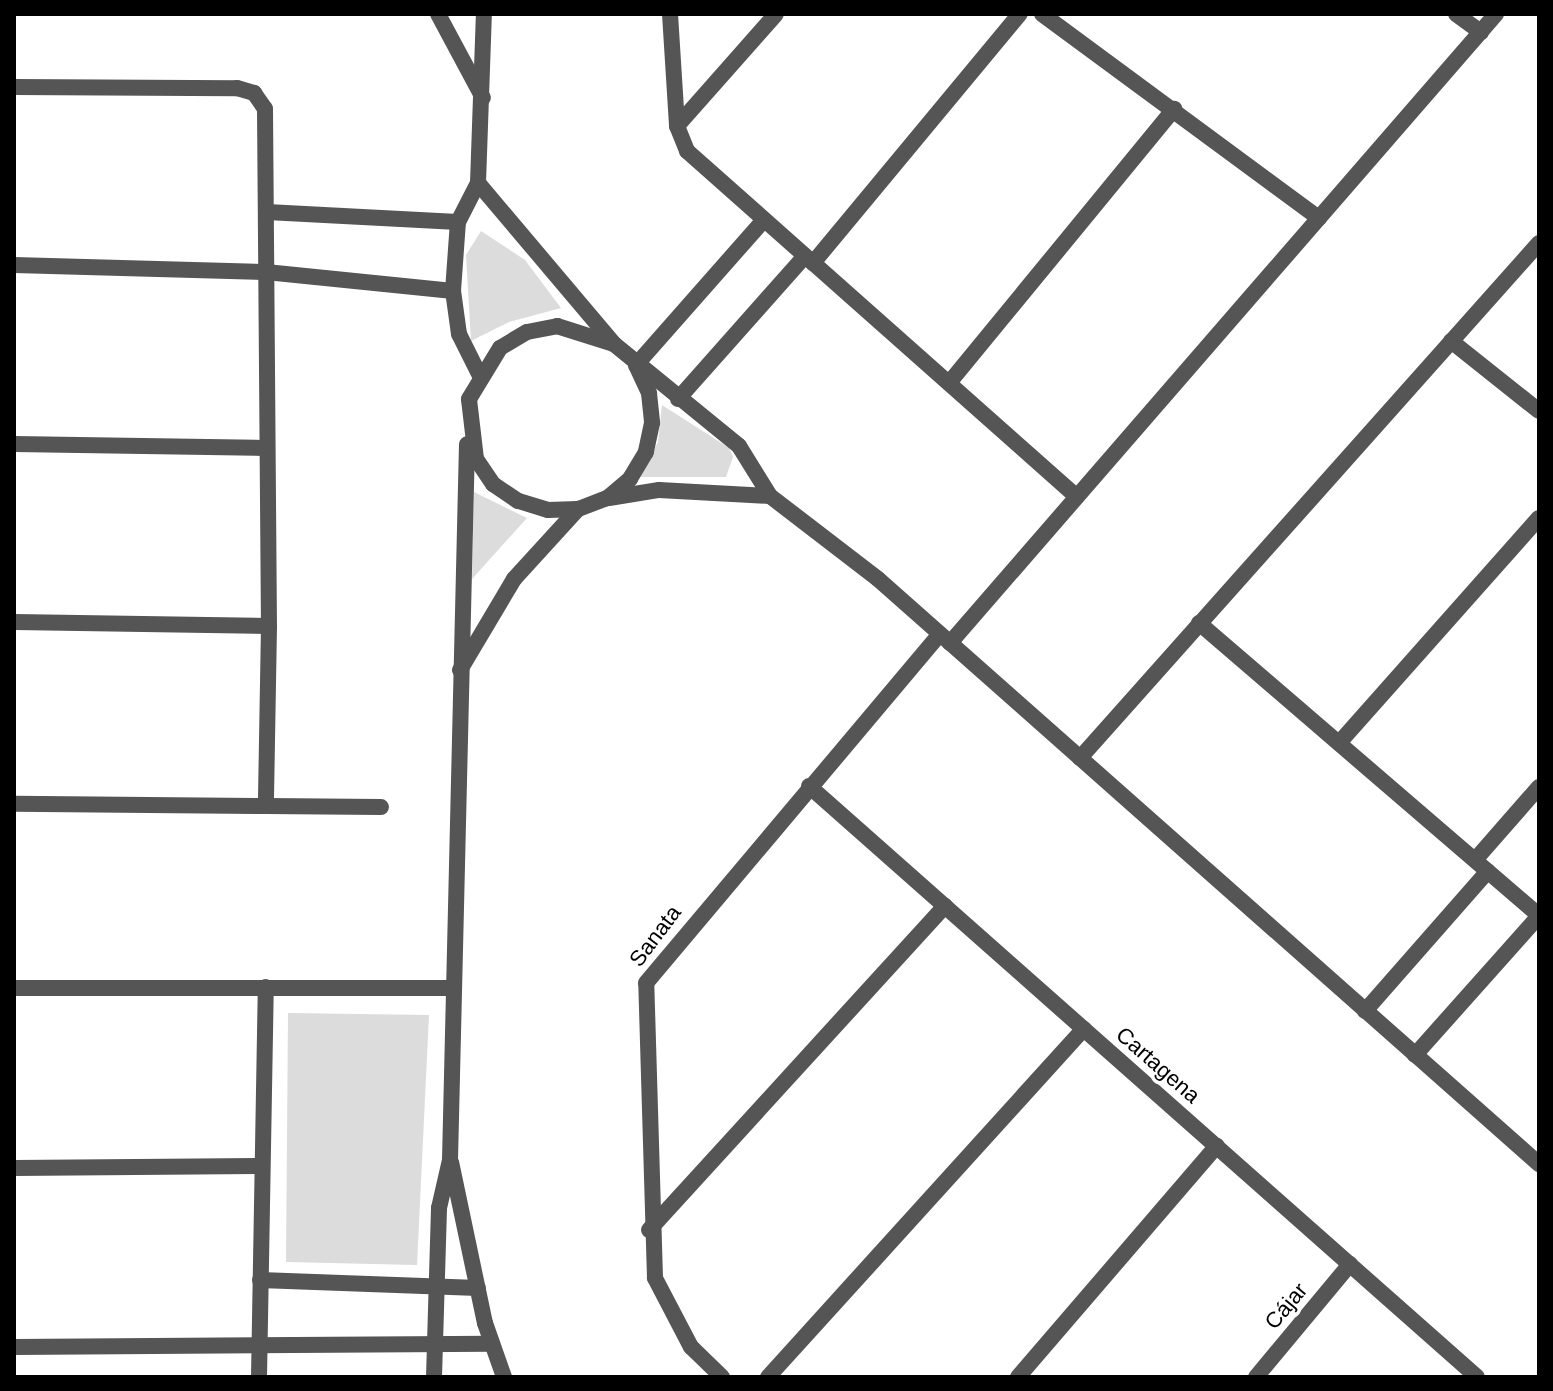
<!DOCTYPE html>
<html>
<head>
<meta charset="utf-8">
<style>
  body { margin:0 }
  #map { position:relative; width:1553px; height:1391px; overflow:hidden; background:#fff; font-family:Arial,sans-serif }
  div>[style] { position:absolute }
  .green>* { inset:0; background:#dcdcdc }
  .minor>* { height:16px; margin:-8px; padding:0 8px; transform-origin:8px; border-radius:8px; background:#555 }
  .tertiary>* { height:16px; margin:-8px; padding:0 8px; transform-origin:8px; border-radius:8px; background:#555 }
  span { translate:-50% -50%; white-space:nowrap; text-align:center; line-height:1.15; -webkit-text-stroke:7px #fff; paint-order:stroke }
  .street-label { font-size:22px; color:#000 }
  .frame { position:absolute; inset:0; border:16px solid #000; pointer-events:none }
</style>
</head>
<body>
<div id="map">
  <div class="green">
    <i style="clip-path:polygon(481px 231px,525px 260px,561px 308px,509px 322px,471px 341px,466px 255px)"></i>
    <i style="clip-path:polygon(662px 405px,729px 448px,733px 457px,726px 477px,640px 477px,658px 442px)"></i>
    <i style="clip-path:polygon(474px 492px,527px 518px,472px 579px)"></i>
    <i style="clip-path:polygon(288px 1013px,429px 1015px,417px 1265px,286px 1262px)"></i>
  </div>
  <div class="minor">
    <i style="left:438px;top:14px;width:95px;rotate:61.8deg"></i>
    <i style="left:670px;top:14px;width:112px;rotate:86.4deg"></i>
    <i style="left:677px;top:126px;width:27px;rotate:68deg"></i>
    <i style="left:687px;top:151px;width:521px;rotate:41.58deg"></i>
    <i style="left:1042px;top:14px;width:344px;rotate:36.4deg"></i>
    <i style="left:1456px;top:14px;width:31px;rotate:36deg"></i>
    <i style="left:14px;top:87px;width:223px;rotate:0.3deg"></i>
    <i style="left:237px;top:88px;width:18px;rotate:16deg"></i>
    <i style="left:254px;top:93px;width:19px;rotate:55deg"></i>
    <i style="left:265px;top:109px;width:517px;rotate:89.56deg"></i>
    <i style="left:269px;top:626px;width:180px;rotate:91deg"></i>
    <i style="left:266px;top:806px;width:252px;rotate:-179.5deg"></i>
    <i style="left:677px;top:126px;width:149px;rotate:-48.5deg"></i>
    <i style="left:478px;top:183px;width:169px;rotate:-88deg"></i>
    <i style="left:267px;top:212px;width:191px;rotate:3deg"></i>
    <i style="left:813px;top:263px;width:324px;rotate:-50.3deg"></i>
    <i style="left:14px;top:265px;width:252px;rotate:1.6deg"></i>
    <i style="left:266px;top:272px;width:188px;rotate:5.8deg"></i>
    <i style="left:1451px;top:341px;width:112px;rotate:38.5deg"></i>
    <i style="left:636px;top:365px;width:193px;rotate:-48.6deg"></i>
    <i style="left:479px;top:374px;width:45px;rotate:-116.6deg"></i>
    <i style="left:459px;top:334px;width:43px;rotate:-97.9deg"></i>
    <i style="left:453px;top:291px;width:69px;rotate:-85.9deg"></i>
    <i style="left:458px;top:222px;width:44px;rotate:-62.9deg"></i>
    <i style="left:478px;top:183px;width:211px;rotate:49.8deg"></i>
    <i style="left:949px;top:383px;width:355px;rotate:-50.6deg"></i>
    <i style="left:678px;top:399px;width:191px;rotate:-48.4deg"></i>
    <i style="left:14px;top:444px;width:251px;rotate:0.9deg"></i>
    <i style="left:14px;top:622px;width:255px;rotate:0.9deg"></i>
    <i style="left:1199px;top:623px;width:448px;rotate:40.7deg"></i>
    <i style="left:950px;top:643px;width:833px;rotate:-49.04deg"></i>
    <i style="left:1339px;top:743px;width:301px;rotate:-48.4deg"></i>
    <i style="left:1080px;top:758px;width:690px;rotate:-48.29deg"></i>
    <i style="left:809px;top:786px;width:892px;rotate:41.5deg"></i>
    <i style="left:266px;top:806px;width:115px;rotate:0.5deg"></i>
    <i style="left:1475px;top:860px;width:97px;rotate:-48.8deg"></i>
    <i style="left:14px;top:988px;width:436px"></i>
    <i style="left:1365px;top:1011px;width:186px;rotate:-48.7deg"></i>
    <i style="left:1415px;top:1055px;width:186px;rotate:-48.3deg"></i>
    <i style="left:14px;top:1168px;width:248px;rotate:-0.5deg"></i>
    <i style="left:649px;top:1230px;width:439px;rotate:-47.6deg"></i>
    <i style="left:260px;top:1280px;width:218px;rotate:2.1deg"></i>
    <i style="left:14px;top:1347px;width:477px;rotate:-0.4deg"></i>
    <i style="left:259px;top:1377px;width:390px;rotate:-89deg"></i>
    <i style="left:722px;top:1377px;width:43px;rotate:-135.9deg"></i>
    <i style="left:691px;top:1347px;width:78px;rotate:-117.6deg"></i>
    <i style="left:655px;top:1278px;width:295px;rotate:-91.7deg"></i>
    <i style="left:646px;top:983px;width:456px;rotate:-49.9deg"></i>
    <i style="left:768px;top:1377px;width:470px;rotate:-47.8deg"></i>
    <i style="left:1018px;top:1377px;width:305px;rotate:-49.3deg"></i>
    <i style="left:1256px;top:1377px;width:147px;rotate:-50.2deg"></i>
  </div>
  <div class="tertiary">
    <i style="left:636px;top:365px;width:31px;rotate:65deg"></i>
    <i style="left:649px;top:393px;width:30px;rotate:84deg"></i>
    <i style="left:652px;top:423px;width:30px;rotate:102deg"></i>
    <i style="left:646px;top:452px;width:31px;rotate:121deg"></i>
    <i style="left:630px;top:479px;width:30px;rotate:140deg"></i>
    <i style="left:607px;top:498px;width:31px;rotate:159deg"></i>
    <i style="left:578px;top:509px;width:30px;rotate:178deg"></i>
    <i style="left:548px;top:510px;width:31px;rotate:-163deg"></i>
    <i style="left:518px;top:501px;width:30px;rotate:-146deg"></i>
    <i style="left:493px;top:484px;width:30px;rotate:-124deg"></i>
    <i style="left:476px;top:459px;width:60px;rotate:-96.7deg"></i>
    <i style="left:469px;top:399px;width:60px;rotate:-58.7deg"></i>
    <i style="left:500px;top:348px;width:31px;rotate:-31deg"></i>
    <i style="left:527px;top:332px;width:31px;rotate:-11deg"></i>
    <i style="left:557px;top:326px;width:60px;rotate:17.5deg"></i>
    <i style="left:614px;top:344px;width:161px;rotate:39.2deg"></i>
    <i style="left:739px;top:446px;width:59px;rotate:58.2deg"></i>
    <i style="left:770px;top:496px;width:136px;rotate:37.5deg"></i>
    <i style="left:878px;top:579px;width:883px;rotate:41.51deg"></i>
    <i style="left:609px;top:498px;width:51px;rotate:-9.1deg"></i>
    <i style="left:659px;top:490px;width:111px;rotate:3.1deg"></i>
    <i style="left:460px;top:670px;width:106px;rotate:-59.3deg"></i>
    <i style="left:514px;top:579px;width:95px;rotate:-47.6deg"></i>
    <i style="left:451px;top:1162px;width:165px;rotate:78.1deg"></i>
    <i style="left:485px;top:1323px;width:57px;rotate:70.6deg"></i>
    <i style="left:434px;top:1377px;width:169px;rotate:-88.3deg"></i>
    <i style="left:439px;top:1208px;width:49px;rotate:-77.1deg"></i>
    <i style="left:450px;top:1160px;width:716px;rotate:-88.64deg"></i>
  </div>
  <div class="street-label">
    <span style="left:655px;top:936px;rotate:-53deg">Sanata</span>
    <span style="left:1158px;top:1065px;rotate:41deg">Cartagena</span>
    <span style="left:1286px;top:1306px;rotate:-50deg">Cájar</span>
  </div>
  <div class="frame"></div>
</div>
</body>
</html>
